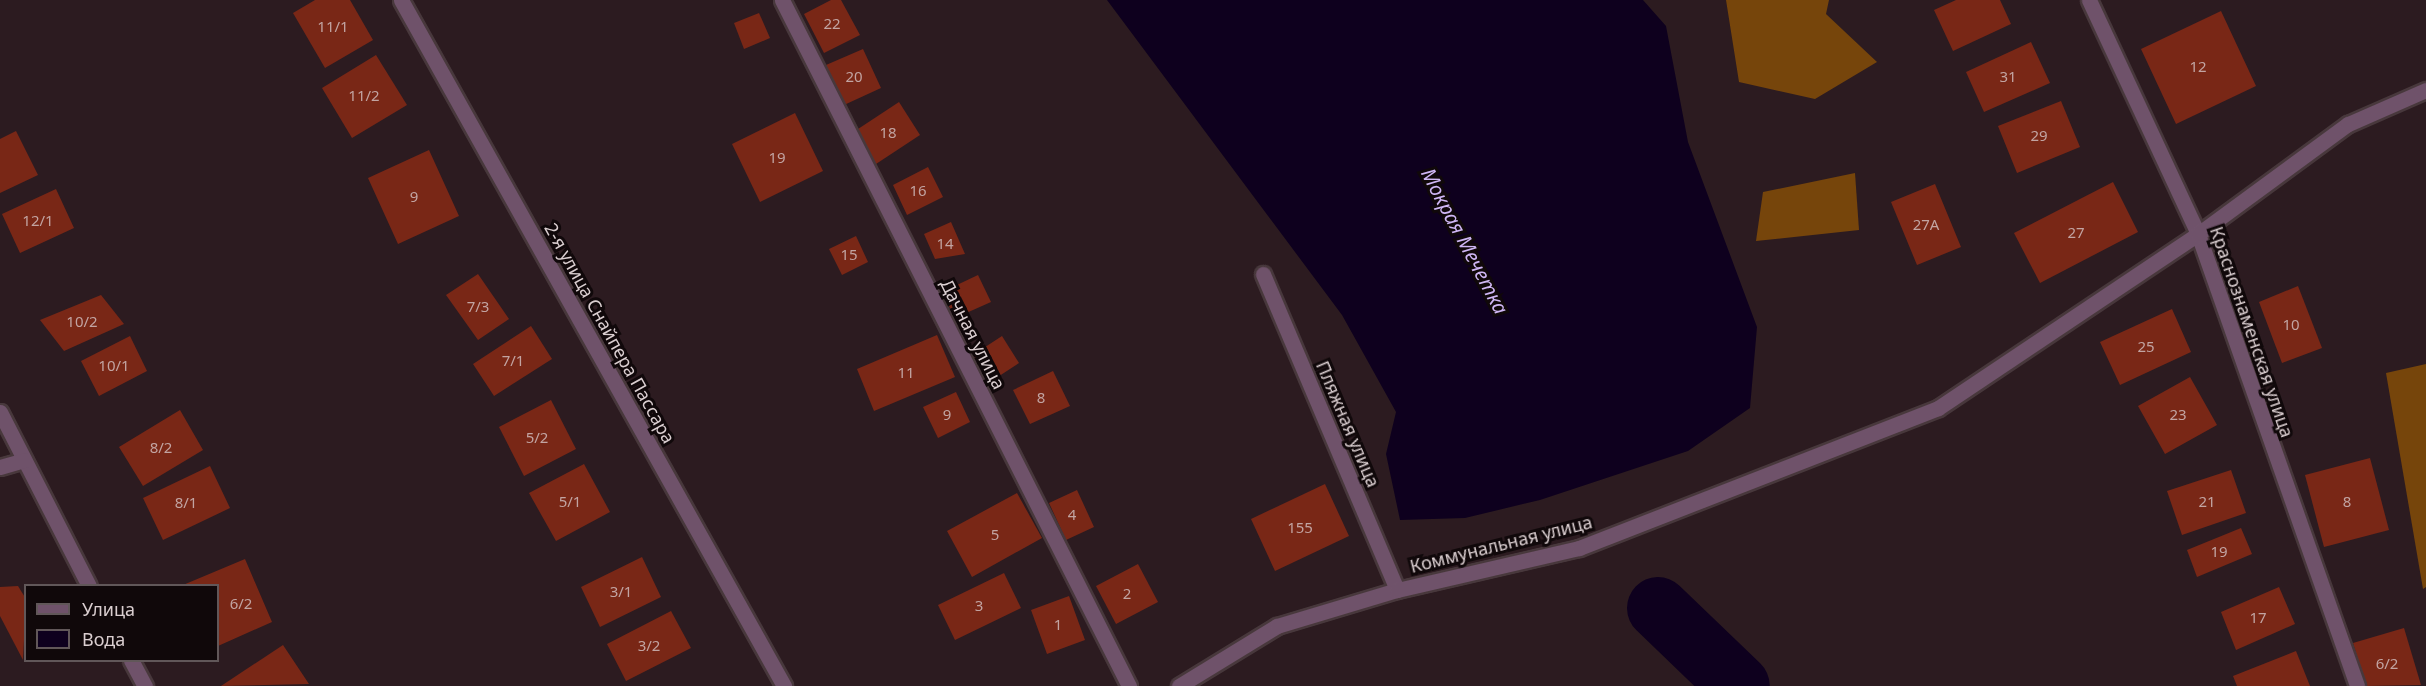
<!DOCTYPE html>
<html>
<head>
<meta charset="utf-8">
<style>
  body { margin:0 }
  #map { position:relative; width:2426px; height:686px; overflow:hidden; background:#2c1b20; font-family:"Noto Sans",sans-serif }
  div>[style] { position:absolute }
  .forest>* { inset:0; background:#76450b }
  .water>* { inset:0; background:#0e001e }
  .river>* { height:62px; margin:-31px; padding:0 31px; transform-origin:31px; border-radius:31px; background:#0e001e }
  .building>* { inset:0; background:#792716 }
  .roads { filter:drop-shadow(2px 0 #48383c) drop-shadow(-2px 0 #48383c) drop-shadow(0 2px #48383c) drop-shadow(0 -2px #48383c) }
  .minor>* { height:15px; margin:-7.5px; padding:0 7.5px; transform-origin:7.5px; border-radius:7.5px; background:#6f526a }
  span { translate:-50% -50%; white-space:nowrap; text-align:center; line-height:1.15; -webkit-text-stroke:6px #10080a; paint-order:stroke }
  .number-label { font-size:15px; color:#c2a4a2 }
  .number-label span { -webkit-text-stroke-width:0 }
  .street-label { font-size:18px; color:#daced0 }
  .water-label { font-size:20px; color:#cfb6f4; font-style:italic }
  .legend { position:absolute; left:24px; top:584px; width:195px; height:78px; box-sizing:border-box; background:#10080a; border:2px solid #615759; margin:0; padding:8px 10px; list-style:none; font-size:18px; color:#daced0 }
  .legend li { display:flex; align-items:center; gap:12px; height:30px }
  .legend b { width:30px; border:2px solid #615759 }
</style>
</head>
<body>
<div id="map">
  <div class="forest">
    <i style="clip-path:polygon(1726px 0,1829px 0,1826px 14px,1877px 62px,1815px 99px,1739px 82px)"></i>
    <i style="clip-path:polygon(1855px 173px,1859px 230px,1756px 241px,1763px 192px)"></i>
    <i style="clip-path:polygon(2426px 364px,2426px 587px,2423px 589px,2386px 373px)"></i>
  </div>
  <div class="water">
    <i style="clip-path:polygon(1107px 0,1643px 0,1666px 26px,1688px 142px,1757px 327px,1750px 408px,1688px 451px,1540px 500px,1465px 518px,1400px 520px,1386px 454px,1396px 412px,1342px 315px)"></i>
  </div>
  <div class="river">
    <i style="left:1658px;top:608px;width:112px;rotate:43.9deg"></i>
  </div>
  <div class="building">
    <i style="clip-path:polygon(315px 0,350px 0,373px 40px,325px 68px,293px 13px)"></i>
    <i style="clip-path:polygon(831px 0,841px 0,860px 35px,824px 53px,804px 14px)"></i>
    <i style="clip-path:polygon(1956px 0,2000px 0,2011px 24px,1953px 51px,1934px 10px)"></i>
    <i style="clip-path:polygon(2221px 11px,2256px 86px,2176px 124px,2141px 49px)"></i>
    <i style="clip-path:polygon(759px 13px,770px 38px,744px 49px,734px 23px)"></i>
    <i style="clip-path:polygon(2031px 42px,2050px 83px,1984px 112px,1966px 72px)"></i>
    <i style="clip-path:polygon(863px 49px,881px 88px,844px 105px,826px 65px)"></i>
    <i style="clip-path:polygon(376px 55px,407px 105px,352px 138px,322px 88px)"></i>
    <i style="clip-path:polygon(2061px 101px,2080px 147px,2017px 173px,1998px 126px)"></i>
    <i style="clip-path:polygon(899px 102px,920px 135px,876px 164px,855px 131px)"></i>
    <i style="clip-path:polygon(795px 113px,823px 171px,760px 202px,732px 144px)"></i>
    <i style="clip-path:polygon(16px 131px,38px 175px,0 193px,0 139px)"></i>
    <i style="clip-path:polygon(429px 150px,459px 216px,398px 244px,368px 178px)"></i>
    <i style="clip-path:polygon(928px 167px,943px 197px,907px 215px,893px 185px)"></i>
    <i style="clip-path:polygon(2113px 182px,2138px 232px,2040px 283px,2014px 233px)"></i>
    <i style="clip-path:polygon(1935px 184px,1961px 247px,1917px 265px,1891px 202px)"></i>
    <i style="clip-path:polygon(56px 189px,74px 228px,20px 253px,2px 214px)"></i>
    <i style="clip-path:polygon(951px 222px,965px 254px,935px 259px,924px 234px)"></i>
    <i style="clip-path:polygon(856px 236px,868px 262px,842px 275px,829px 249px)"></i>
    <i style="clip-path:polygon(478px 274px,509px 319px,478px 340px,446px 295px)"></i>
    <i style="clip-path:polygon(978px 275px,991px 302px,955px 318px,942px 292px)"></i>
    <i style="clip-path:polygon(2298px 286px,2322px 348px,2282px 363px,2259px 302px)"></i>
    <i style="clip-path:polygon(101px 295px,124px 324px,64px 351px,40px 320px)"></i>
    <i style="clip-path:polygon(2172px 309px,2191px 352px,2120px 385px,2100px 342px)"></i>
    <i style="clip-path:polygon(531px 326px,552px 359px,494px 396px,473px 364px)"></i>
    <i style="clip-path:polygon(937px 335px,955px 377px,874px 411px,857px 369px)"></i>
    <i style="clip-path:polygon(130px 336px,147px 371px,99px 396px,81px 361px)"></i>
    <i style="clip-path:polygon(1002px 336px,1019px 363px,990px 382px,973px 355px)"></i>
    <i style="clip-path:polygon(1053px 371px,1070px 406px,1030px 424px,1013px 390px)"></i>
    <i style="clip-path:polygon(2190px 377px,2217px 425px,2165px 454px,2138px 406px)"></i>
    <i style="clip-path:polygon(956px 392px,970px 422px,938px 438px,923px 407px)"></i>
    <i style="clip-path:polygon(551px 400px,576px 449px,524px 476px,499px 427px)"></i>
    <i style="clip-path:polygon(180px 410px,203px 450px,143px 486px,119px 447px)"></i>
    <i style="clip-path:polygon(2370px 458px,2389px 530px,2324px 547px,2305px 475px)"></i>
    <i style="clip-path:polygon(584px 464px,610px 512px,556px 541px,529px 493px)"></i>
    <i style="clip-path:polygon(210px 466px,230px 508px,163px 540px,143px 498px)"></i>
    <i style="clip-path:polygon(2231px 470px,2246px 513px,2182px 535px,2167px 491px)"></i>
    <i style="clip-path:polygon(1325px 484px,1349px 536px,1275px 571px,1251px 519px)"></i>
    <i style="clip-path:polygon(1077px 490px,1094px 527px,1066px 540px,1049px 503px)"></i>
    <i style="clip-path:polygon(1017px 493px,1042px 538px,972px 577px,947px 531px)"></i>
    <i style="clip-path:polygon(2241px 528px,2252px 554px,2197px 577px,2187px 550px)"></i>
    <i style="clip-path:polygon(642px 557px,661px 597px,600px 627px,581px 587px)"></i>
    <i style="clip-path:polygon(245px 559px,272px 622px,218px 646px,218px 586px,183px 585px)"></i>
    <i style="clip-path:polygon(1138px 564px,1158px 602px,1116px 624px,1096px 586px)"></i>
    <i style="clip-path:polygon(1004px 573px,1021px 608px,955px 640px,938px 605px)"></i>
    <i style="clip-path:polygon(18px 586px,26px 599px,23px 660px,0 616px,0 587px)"></i>
    <i style="clip-path:polygon(2279px 587px,2295px 624px,2236px 650px,2221px 612px)"></i>
    <i style="clip-path:polygon(1069px 596px,1085px 640px,1047px 654px,1031px 610px)"></i>
    <i style="clip-path:polygon(671px 611px,691px 648px,626px 681px,607px 644px)"></i>
    <i style="clip-path:polygon(2404px 628px,2421px 685px,2366px 686px,2353px 643px)"></i>
    <i style="clip-path:polygon(283px 645px,309px 684px,221px 686px)"></i>
    <i style="clip-path:polygon(2296px 651px,2310px 686px,2237px 686px,2233px 676px)"></i>
  </div>
  <div class="roads">
    <div class="minor">
      <i style="left:401px;top:0;width:786px;rotate:60.82deg"></i>
      <i style="left:782px;top:0;width:769px;rotate:63.17deg"></i>
      <i style="left:2089px;top:0;width:258px;rotate:65deg"></i>
      <i style="left:2198px;top:234px;width:479px;rotate:70.6deg"></i>
      <i style="left:1263px;top:274px;width:343px;rotate:67deg"></i>
      <i style="left:0;top:412px;width:195px;rotate:62.9deg"></i>
      <i style="left:0;top:467px;width:25px;rotate:-16deg"></i>
      <i style="left:131px;top:660px;width:30px;rotate:62deg"></i>
      <i style="left:1179px;top:686px;width:115px;rotate:-31.5deg"></i>
      <i style="left:1277px;top:626px;width:125px;rotate:-16.7deg"></i>
      <i style="left:1397px;top:590px;width:187px;rotate:-13deg"></i>
      <i style="left:1579px;top:548px;width:385px;rotate:-21.3deg"></i>
      <i style="left:1938px;top:408px;width:313px;rotate:-33.8deg"></i>
      <i style="left:2198px;top:234px;width:186px;rotate:-36.3deg"></i>
      <i style="left:2348px;top:124px;width:85px;rotate:-23.6deg"></i>
    </div>
  </div>
  <div class="number-label">
    <span style="left:832px;top:24px">22</span>
    <span style="left:333px;top:27px">11/1</span>
    <span style="left:2198px;top:67px">12</span>
    <span style="left:854px;top:77px">20</span>
    <span style="left:2008px;top:77px">31</span>
    <span style="left:364px;top:96px">11/2</span>
    <span style="left:888px;top:133px">18</span>
    <span style="left:2039px;top:136px">29</span>
    <span style="left:777px;top:158px">19</span>
    <span style="left:918px;top:191px">16</span>
    <span style="left:414px;top:197px">9</span>
    <span style="left:38px;top:221px">12/1</span>
    <span style="left:1926px;top:225px">27А</span>
    <span style="left:2076px;top:233px">27</span>
    <span style="left:945px;top:244px">14</span>
    <span style="left:849px;top:255px">15</span>
    <span style="left:478px;top:307px">7/3</span>
    <span style="left:82px;top:322px">10/2</span>
    <span style="left:2291px;top:325px">10</span>
    <span style="left:2146px;top:347px">25</span>
    <span style="left:513px;top:361px">7/1</span>
    <span style="left:114px;top:366px">10/1</span>
    <span style="left:906px;top:373px">11</span>
    <span style="left:1041px;top:398px">8</span>
    <span style="left:947px;top:415px">9</span>
    <span style="left:2178px;top:415px">23</span>
    <span style="left:537px;top:438px">5/2</span>
    <span style="left:161px;top:448px">8/2</span>
    <span style="left:570px;top:502px">5/1</span>
    <span style="left:2207px;top:502px">21</span>
    <span style="left:2347px;top:502px">8</span>
    <span style="left:186px;top:503px">8/1</span>
    <span style="left:1072px;top:515px">4</span>
    <span style="left:1300px;top:528px">155</span>
    <span style="left:995px;top:535px">5</span>
    <span style="left:2219px;top:552px">19</span>
    <span style="left:621px;top:592px">3/1</span>
    <span style="left:1127px;top:594px">2</span>
    <span style="left:241px;top:604px">6/2</span>
    <span style="left:979px;top:606px">3</span>
    <span style="left:2258px;top:618px">17</span>
    <span style="left:1058px;top:625px">1</span>
    <span style="left:649px;top:646px">3/2</span>
    <span style="left:2387px;top:664px">6/2</span>
  </div>
  <div class="street-label">
    <span style="left:2252px;top:332px;rotate:71deg">Краснознаменская улица</span>
    <span style="left:610px;top:333px;rotate:61deg">2-я улица Снайпера Пассара</span>
    <span style="left:973px;top:334px;rotate:63deg">Дачная улица</span>
    <span style="left:1348px;top:424px;rotate:67deg">Пляжная улица</span>
    <span style="left:1501px;top:544px;rotate:-14deg">Коммунальная улица</span>
  </div>
  <div class="water-label">
    <span style="left:1465px;top:241px;rotate:62deg">Мокрая Мечетка</span>
  </div>
  <ul class="legend">
  <li><b style="height:8px;background:#6f526a"></b>Улица</li>
  <li><b style="height:16px;background:#0e001e"></b>Вода</li>
  </ul>
</div>
</body>
</html>
